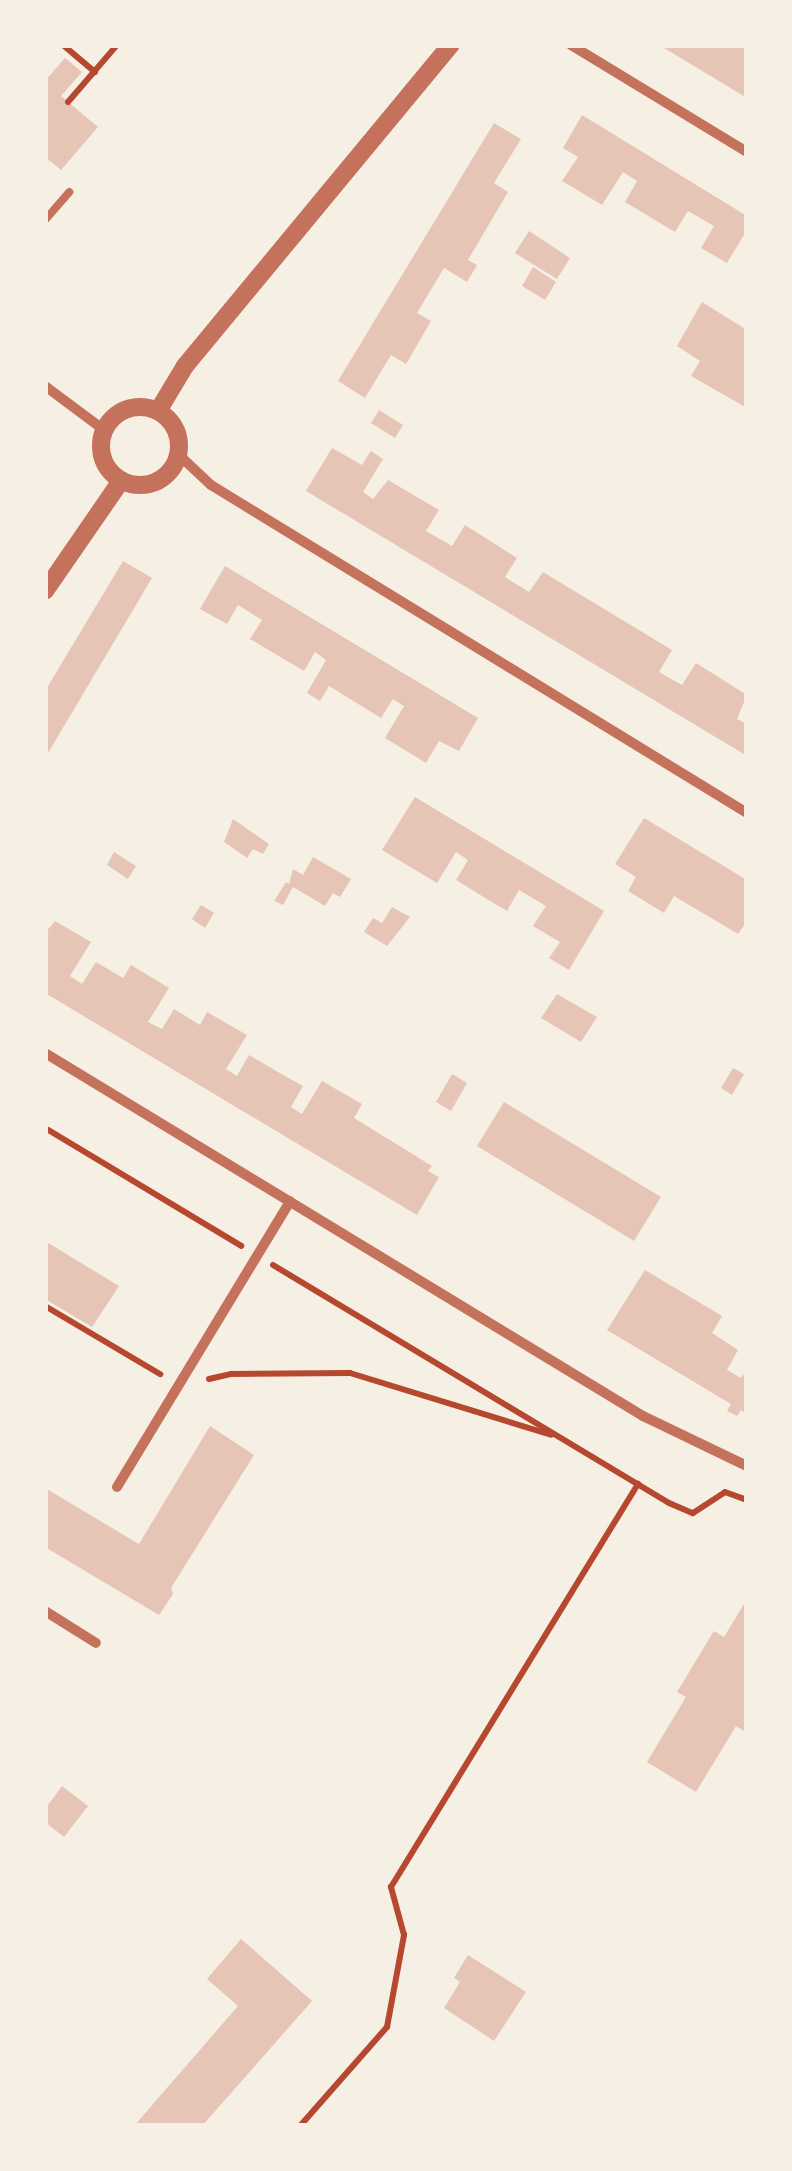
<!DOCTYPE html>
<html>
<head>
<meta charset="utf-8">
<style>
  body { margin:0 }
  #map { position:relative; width:792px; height:2171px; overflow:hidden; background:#f6efe4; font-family:Bitter,serif }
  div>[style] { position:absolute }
  .building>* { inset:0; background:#e6c5b7 }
  .path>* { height:6px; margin:-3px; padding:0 3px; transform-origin:3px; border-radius:3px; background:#b5482f }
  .service>* { height:8px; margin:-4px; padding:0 4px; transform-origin:4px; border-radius:4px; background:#c5725c }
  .minor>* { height:10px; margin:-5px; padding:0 5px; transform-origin:5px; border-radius:5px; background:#c5725c }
  .tertiary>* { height:18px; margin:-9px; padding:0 9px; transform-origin:9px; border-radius:9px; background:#c5725c }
  .tertiary>.ring { margin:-9px; padding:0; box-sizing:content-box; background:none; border:18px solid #c5725c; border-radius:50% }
  span { translate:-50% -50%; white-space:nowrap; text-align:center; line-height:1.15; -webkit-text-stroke:10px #f6efe4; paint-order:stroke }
  .frame { position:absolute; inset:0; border:48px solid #f6efe4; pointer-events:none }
</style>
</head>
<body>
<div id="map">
  <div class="building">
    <i style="clip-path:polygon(659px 45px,747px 45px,747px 98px,679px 57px)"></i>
    <i style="clip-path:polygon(65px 58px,82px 72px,61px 96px,98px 127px,61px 170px,49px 160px,45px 165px,45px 81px)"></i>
    <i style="clip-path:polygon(582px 115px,747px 216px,747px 230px,727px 263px,701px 248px,714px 226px,688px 211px,675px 232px,625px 202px,637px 181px,623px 172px,602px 205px,562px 181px,578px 157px,563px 148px)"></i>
    <i style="clip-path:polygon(494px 123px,521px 139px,494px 183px,508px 192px,468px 260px,477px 265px,467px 282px,444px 268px,417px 313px,431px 321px,406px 364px,391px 355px,365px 398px,338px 381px)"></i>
    <i style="clip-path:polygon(529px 231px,570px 258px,557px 279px,515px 253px)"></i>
    <i style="clip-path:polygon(533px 267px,556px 282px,545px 300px,522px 286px)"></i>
    <i style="clip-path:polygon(702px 302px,747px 330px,747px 408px,691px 376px,700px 361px,677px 346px)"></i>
    <i style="clip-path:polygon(379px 410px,403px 425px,395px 438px,371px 423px)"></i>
    <i style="clip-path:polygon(332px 448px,362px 465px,371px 451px,383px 459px,363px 492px,373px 499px,388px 480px,439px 510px,426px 531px,452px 546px,465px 525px,517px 558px,505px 577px,529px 592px,543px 572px,672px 650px,659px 672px,673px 680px,682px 685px,696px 663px,747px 695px,737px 719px,747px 724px,747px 756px,306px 491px)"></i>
    <i style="clip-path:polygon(123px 561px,152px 578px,45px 758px,45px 691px)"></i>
    <i style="clip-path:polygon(225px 566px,478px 718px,459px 751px,439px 741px,426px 763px,385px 738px,404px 706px,393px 699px,381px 718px,329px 686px,320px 701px,307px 693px,326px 660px,315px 652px,304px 671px,250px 639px,262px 620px,238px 605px,227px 624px,200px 609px)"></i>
    <i style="clip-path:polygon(415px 797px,604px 911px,569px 970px,549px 958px,560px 942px,533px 926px,546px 906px,519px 890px,507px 911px,482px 896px,456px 880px,468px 860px,456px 852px,437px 883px,382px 850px)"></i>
    <i style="clip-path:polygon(644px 818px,747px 880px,747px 921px,738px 934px,674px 896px,664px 913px,628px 891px,636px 877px,615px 864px)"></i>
    <i style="clip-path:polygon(233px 819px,269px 844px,263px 854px,253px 849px,247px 858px,224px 842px)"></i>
    <i style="clip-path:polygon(114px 852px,136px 866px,128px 879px,107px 865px)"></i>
    <i style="clip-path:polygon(313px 857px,351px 879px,340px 897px,333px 893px,325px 906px,293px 887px,283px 905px,274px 901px,286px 882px,289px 884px,293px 869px,303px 875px)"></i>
    <i style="clip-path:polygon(201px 905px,214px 913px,205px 928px,192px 919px)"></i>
    <i style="clip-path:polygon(392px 907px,410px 917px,387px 946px,364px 932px,373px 918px,382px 923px)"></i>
    <i style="clip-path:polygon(55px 921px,91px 942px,70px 976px,82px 984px,96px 962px,123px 978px,131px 965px,169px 988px,148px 1022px,162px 1029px,174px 1009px,200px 1025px,207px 1012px,247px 1035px,226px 1069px,237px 1076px,249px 1055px,278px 1072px,303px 1086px,291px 1107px,302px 1114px,322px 1081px,362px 1104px,354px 1118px,432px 1166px,428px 1171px,439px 1177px,417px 1215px,45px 993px,45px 933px)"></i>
    <i style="clip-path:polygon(557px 994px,597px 1017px,581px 1042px,541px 1018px)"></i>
    <i style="clip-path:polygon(733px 1068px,744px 1074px,732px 1095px,721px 1088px)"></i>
    <i style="clip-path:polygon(452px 1074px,467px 1083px,451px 1111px,436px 1102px)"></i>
    <i style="clip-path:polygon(504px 1102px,661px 1197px,634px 1241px,477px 1146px)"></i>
    <i style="clip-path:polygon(45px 1241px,119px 1286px,92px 1327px,45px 1299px)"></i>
    <i style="clip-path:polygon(645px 1270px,722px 1316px,712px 1333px,738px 1350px,727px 1370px,741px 1378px,747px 1369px,747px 1414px,741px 1410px,737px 1416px,727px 1411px,731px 1404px,607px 1330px)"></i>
    <i style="clip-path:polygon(210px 1426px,254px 1455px,171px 1588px,173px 1594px,159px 1615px,45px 1547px,45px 1488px,139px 1544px)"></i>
    <i style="clip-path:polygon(747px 1599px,747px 1733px,736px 1726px,696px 1792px,647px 1762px,686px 1697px,677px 1692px,714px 1631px,724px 1637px)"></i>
    <i style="clip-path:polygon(62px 1786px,88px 1806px,64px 1837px,45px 1822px,45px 1809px)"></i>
    <i style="clip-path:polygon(241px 1939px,312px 2001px,202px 2126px,134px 2126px,238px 2006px,207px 1979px)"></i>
    <i style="clip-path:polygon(468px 1955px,526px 1992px,494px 2041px,444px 2008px,460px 1982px,454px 1978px)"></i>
  </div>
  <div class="path">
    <i style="left:63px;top:45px;width:42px;rotate:40.2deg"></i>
    <i style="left:68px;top:102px;width:75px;rotate:-49.3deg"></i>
    <i style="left:45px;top:1128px;width:229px;rotate:31deg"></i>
    <i style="left:273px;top:1265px;width:462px;rotate:31deg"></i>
    <i style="left:669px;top:1503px;width:26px;rotate:23deg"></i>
    <i style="left:693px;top:1513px;width:38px;rotate:-33deg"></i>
    <i style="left:725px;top:1492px;width:23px;rotate:20deg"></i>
    <i style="left:45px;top:1306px;width:134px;rotate:30.6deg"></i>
    <i style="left:209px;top:1379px;width:23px;rotate:-13deg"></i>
    <i style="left:231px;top:1374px;width:119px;rotate:-0.5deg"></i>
    <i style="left:350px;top:1373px;width:210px;rotate:17.1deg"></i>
    <i style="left:300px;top:2126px;width:132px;rotate:-48.7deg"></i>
    <i style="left:387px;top:2027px;width:94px;rotate:-79.5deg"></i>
    <i style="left:404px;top:1935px;width:50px;rotate:-105.2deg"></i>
    <i style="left:391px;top:1887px;width:473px;rotate:-58.5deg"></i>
  </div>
  <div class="service">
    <i style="left:45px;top:220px;width:37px;rotate:-49deg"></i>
  </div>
  <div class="minor">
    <i style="left:571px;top:45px;width:206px;rotate:31.3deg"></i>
    <i style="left:45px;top:386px;width:74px;rotate:36.7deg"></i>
    <i style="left:179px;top:455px;width:44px;rotate:43.2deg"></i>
    <i style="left:211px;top:485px;width:628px;rotate:31.46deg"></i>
    <i style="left:45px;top:1053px;width:700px;rotate:31.26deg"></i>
    <i style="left:643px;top:1416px;width:115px;rotate:25.7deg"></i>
    <i style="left:117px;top:1487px;width:334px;rotate:-58.8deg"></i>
    <i style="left:45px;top:1611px;width:60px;rotate:32.1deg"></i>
  </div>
  <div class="tertiary">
    <i class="ring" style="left:101px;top:407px;width:60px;height:60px"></i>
    <i style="left:158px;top:411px;width:52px;rotate:-59deg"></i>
    <i style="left:185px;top:366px;width:417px;rotate:-50.4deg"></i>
    <i style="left:45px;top:591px;width:134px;rotate:-55.4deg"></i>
  </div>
  <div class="frame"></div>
</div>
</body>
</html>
